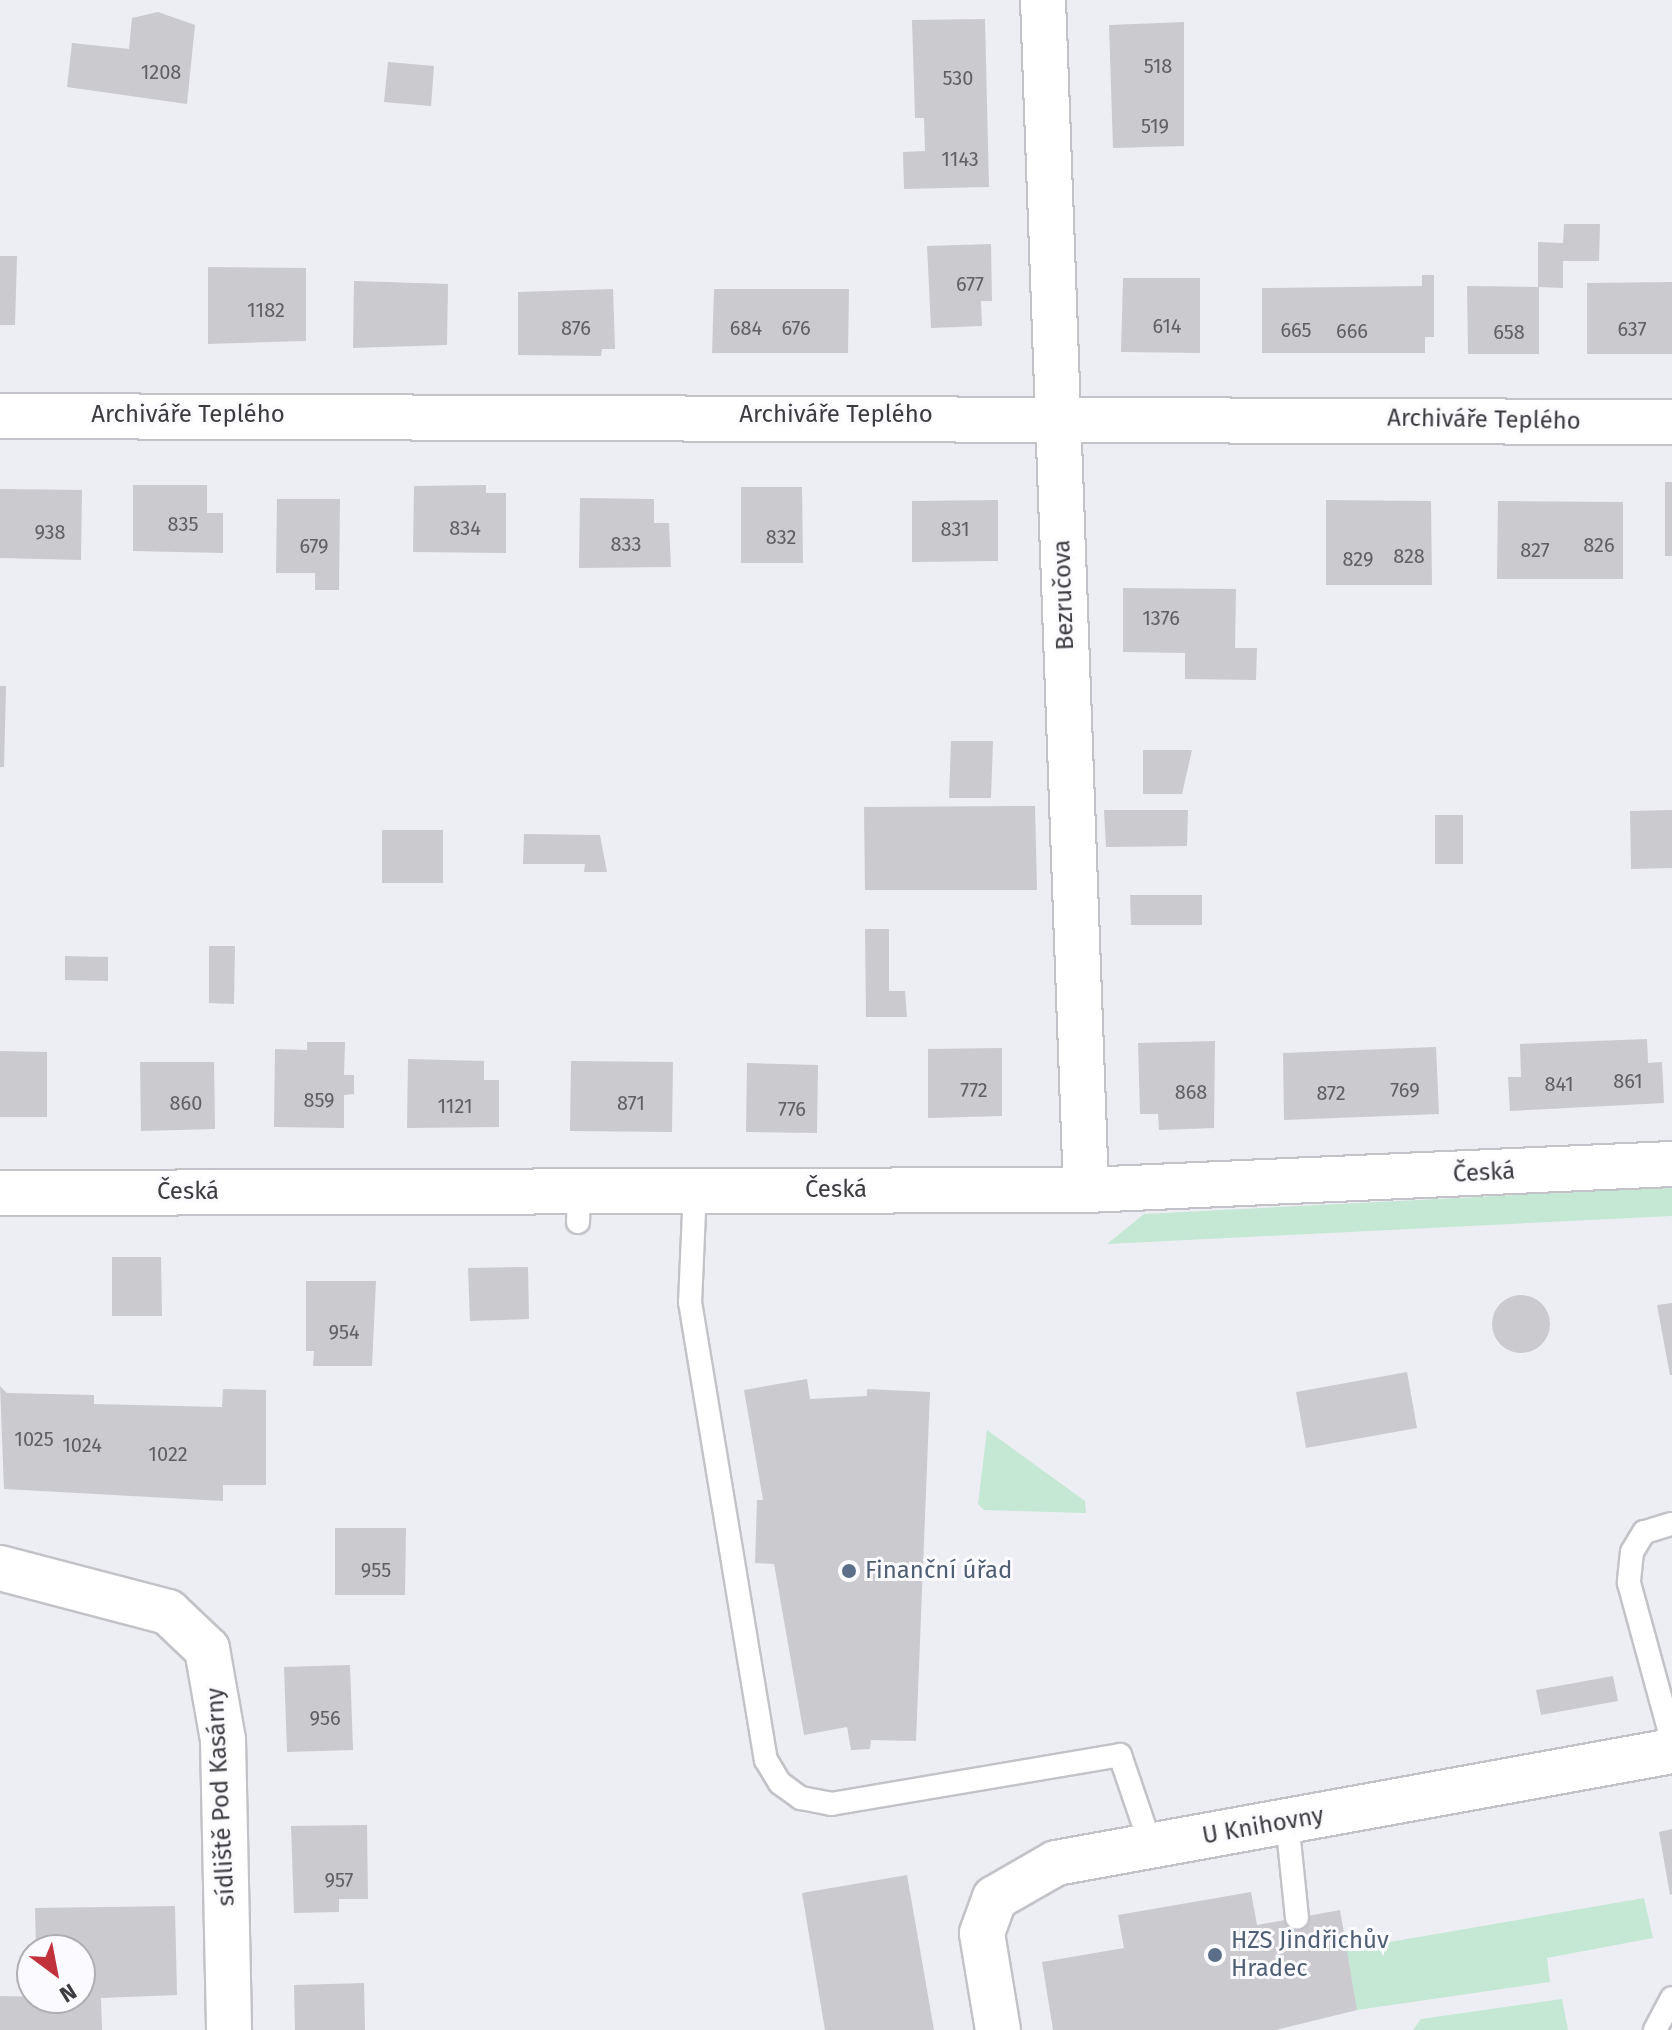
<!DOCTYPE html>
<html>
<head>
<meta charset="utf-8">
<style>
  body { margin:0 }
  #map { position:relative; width:1672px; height:2030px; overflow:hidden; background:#edeef3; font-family:"Fira Sans",sans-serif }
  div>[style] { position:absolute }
  .green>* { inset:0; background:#c4e8d4 }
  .building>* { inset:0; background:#cacacf }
  .round { border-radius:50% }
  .roads { filter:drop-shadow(2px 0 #c2c2c8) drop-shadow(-2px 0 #c2c2c8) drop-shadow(0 2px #c2c2c8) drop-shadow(0 -2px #c2c2c8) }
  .service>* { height:22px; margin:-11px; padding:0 11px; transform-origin:11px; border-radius:11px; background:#fff }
  .minor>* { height:44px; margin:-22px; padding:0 22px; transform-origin:22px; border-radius:22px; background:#fff }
  .dots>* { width:22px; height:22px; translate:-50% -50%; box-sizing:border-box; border:4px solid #fbfbff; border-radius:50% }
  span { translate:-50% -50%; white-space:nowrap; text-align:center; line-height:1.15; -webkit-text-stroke:6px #fbfbff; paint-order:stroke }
  .number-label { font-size:20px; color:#606062 }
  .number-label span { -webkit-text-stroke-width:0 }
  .street-label { font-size:24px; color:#3c3c3e }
  .service-label { font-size:24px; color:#4e5e75 }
  .left { translate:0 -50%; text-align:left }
  .north { position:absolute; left:16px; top:1934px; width:80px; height:80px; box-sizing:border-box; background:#fbfbff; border:2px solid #afafb2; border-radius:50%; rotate:148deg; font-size:22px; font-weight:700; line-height:32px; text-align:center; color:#3c3c3e }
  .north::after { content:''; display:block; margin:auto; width:28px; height:36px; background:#c2323d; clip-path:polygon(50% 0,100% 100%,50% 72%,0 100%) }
</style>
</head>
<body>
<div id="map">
  <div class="green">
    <i style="clip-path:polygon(1672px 1187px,1672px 1216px,1107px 1244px,1144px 1214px)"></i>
    <i style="clip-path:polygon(987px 1430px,1085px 1501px,1086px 1513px,984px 1510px,978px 1504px)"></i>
    <i style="clip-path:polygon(1644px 1898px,1653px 1938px,1547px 1958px,1550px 1982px,1357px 2010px,1345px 1942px,1382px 1936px,1384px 1943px)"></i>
    <i style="clip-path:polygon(1562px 1999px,1568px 2030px,1413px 2030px,1421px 2019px)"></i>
  </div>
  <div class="building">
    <i style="clip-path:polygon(158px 12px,195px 25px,187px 104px,67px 87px,72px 43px,129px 49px,132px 18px)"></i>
    <i style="clip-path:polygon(985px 19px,989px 187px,904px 189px,903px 152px,925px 151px,924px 118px,915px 118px,912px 20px)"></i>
    <i style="clip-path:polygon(1184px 22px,1184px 146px,1113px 148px,1109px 25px)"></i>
    <i style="clip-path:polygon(388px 62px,434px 66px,431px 106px,384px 102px)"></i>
    <i style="clip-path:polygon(1564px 224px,1600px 224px,1599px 261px,1563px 261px,1563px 288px,1539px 287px,1539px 354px,1468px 354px,1467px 286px,1538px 287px,1538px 242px,1563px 243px)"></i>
    <i style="clip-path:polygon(991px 244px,992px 301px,981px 301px,982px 326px,931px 328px,927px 246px)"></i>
    <i style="clip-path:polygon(0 256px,17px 256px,15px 325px,0 325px)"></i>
    <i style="clip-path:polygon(208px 267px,306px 268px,306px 341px,208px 344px)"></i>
    <i style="clip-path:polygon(1422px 275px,1434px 275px,1434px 337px,1425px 337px,1425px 353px,1262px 353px,1262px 288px,1422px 286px)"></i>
    <i style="clip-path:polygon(1123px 278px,1200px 278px,1200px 353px,1121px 352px)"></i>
    <i style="clip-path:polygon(354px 281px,448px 284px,447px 345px,353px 348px)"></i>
    <i style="clip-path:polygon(1672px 282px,1672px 354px,1587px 354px,1587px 283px)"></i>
    <i style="clip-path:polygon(613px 289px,615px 349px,602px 349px,601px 356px,518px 355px,518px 292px)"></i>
    <i style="clip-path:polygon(714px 289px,849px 289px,848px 353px,712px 353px)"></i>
    <i style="clip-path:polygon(1665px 482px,1672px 482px,1672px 556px,1665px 556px)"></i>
    <i style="clip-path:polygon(133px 485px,207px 485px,207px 513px,223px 513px,223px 553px,133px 551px)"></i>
    <i style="clip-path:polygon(486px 485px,486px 493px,506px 493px,506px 553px,413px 552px,414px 486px)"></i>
    <i style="clip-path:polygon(741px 487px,802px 487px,803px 563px,741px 563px)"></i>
    <i style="clip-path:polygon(0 489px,82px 490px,81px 560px,0 558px)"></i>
    <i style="clip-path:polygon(580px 498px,654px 499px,654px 523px,669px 523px,671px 567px,579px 568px)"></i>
    <i style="clip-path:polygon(277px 499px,340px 499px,339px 590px,315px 590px,315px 573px,276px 573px)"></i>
    <i style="clip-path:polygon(998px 500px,998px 561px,912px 562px,912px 501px)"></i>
    <i style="clip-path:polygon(1326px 500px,1431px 501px,1432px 585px,1326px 585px)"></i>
    <i style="clip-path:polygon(1498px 501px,1623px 502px,1623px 579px,1497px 579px)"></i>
    <i style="clip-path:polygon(1123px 588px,1236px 589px,1235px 648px,1257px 648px,1256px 680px,1185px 679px,1185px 653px,1123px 652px)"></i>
    <i style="clip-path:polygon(0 686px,6px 686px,4px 767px,0 767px)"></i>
    <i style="clip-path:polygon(951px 741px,993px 741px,991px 798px,949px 798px)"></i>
    <i style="clip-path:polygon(1143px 750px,1192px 750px,1182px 794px,1143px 794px)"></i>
    <i style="clip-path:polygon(1035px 806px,1037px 890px,865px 890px,864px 807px)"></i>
    <i style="clip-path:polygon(1104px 810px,1188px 810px,1187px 846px,1106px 847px)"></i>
    <i style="clip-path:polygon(1672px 810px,1672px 868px,1631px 869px,1630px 811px)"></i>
    <i style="clip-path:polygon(1435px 815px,1463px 815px,1463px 864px,1435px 864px)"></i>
    <i style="clip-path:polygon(382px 830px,443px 830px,443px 883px,382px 883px)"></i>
    <i style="clip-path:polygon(524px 834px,600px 835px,607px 872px,584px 872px,585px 864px,523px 864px)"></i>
    <i style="clip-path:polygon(1130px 895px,1202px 895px,1202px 925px,1131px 925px)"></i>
    <i style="clip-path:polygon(865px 929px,889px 929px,889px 991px,905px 991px,907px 1017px,866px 1017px)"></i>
    <i style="clip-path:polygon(209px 946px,235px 946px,234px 1004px,209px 1003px)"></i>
    <i style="clip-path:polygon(65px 956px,108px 957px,108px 981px,65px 980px)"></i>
    <i style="clip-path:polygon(1647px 1039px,1648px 1063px,1662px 1062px,1664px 1103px,1510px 1111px,1508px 1077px,1521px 1077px,1520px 1044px)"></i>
    <i style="clip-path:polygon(1215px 1041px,1214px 1128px,1159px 1130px,1158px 1114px,1140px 1114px,1138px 1043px)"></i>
    <i style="clip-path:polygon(307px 1042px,345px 1042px,344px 1075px,354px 1075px,354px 1094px,344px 1095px,344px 1128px,274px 1127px,275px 1049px,307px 1050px)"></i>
    <i style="clip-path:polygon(1436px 1047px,1439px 1114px,1284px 1120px,1283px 1053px)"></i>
    <i style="clip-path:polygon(1002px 1048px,1002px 1116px,928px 1118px,928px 1049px)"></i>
    <i style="clip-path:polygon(0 1051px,47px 1052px,47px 1117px,0 1117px)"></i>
    <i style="clip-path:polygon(408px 1059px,484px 1061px,484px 1080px,499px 1080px,499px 1127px,407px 1128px)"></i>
    <i style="clip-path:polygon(571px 1061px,673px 1062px,672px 1132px,570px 1131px)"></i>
    <i style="clip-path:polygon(140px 1062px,214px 1062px,215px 1129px,141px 1131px)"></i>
    <i style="clip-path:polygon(747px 1063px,818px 1065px,817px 1133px,746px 1132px)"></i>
    <i style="clip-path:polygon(112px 1257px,161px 1257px,162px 1316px,112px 1316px)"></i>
    <i style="clip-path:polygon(528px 1267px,529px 1319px,470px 1321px,468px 1268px)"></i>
    <i style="clip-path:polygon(306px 1281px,376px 1281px,372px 1366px,313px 1366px,314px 1351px,306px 1351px)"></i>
    <i class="round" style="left:1492px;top:1295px;width:58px;height:58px"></i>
    <i style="clip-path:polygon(1672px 1303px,1672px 1375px,1670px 1375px,1657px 1305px)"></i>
    <i style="clip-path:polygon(1407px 1372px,1417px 1428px,1306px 1448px,1296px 1392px)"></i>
    <i style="clip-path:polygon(807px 1379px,810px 1399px,867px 1396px,867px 1389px,930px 1392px,916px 1741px,871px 1740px,870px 1749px,851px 1750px,847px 1727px,804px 1735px,774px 1564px,755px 1563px,757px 1500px,763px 1500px,744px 1390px)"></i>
    <i style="clip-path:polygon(0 1386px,7px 1393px,94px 1395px,94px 1404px,222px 1407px,223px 1389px,266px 1390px,266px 1485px,223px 1485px,223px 1501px,4px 1489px)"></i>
    <i style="clip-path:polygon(335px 1528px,406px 1528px,405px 1595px,335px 1595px)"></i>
    <i style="clip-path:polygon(350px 1665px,353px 1750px,287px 1752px,284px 1667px)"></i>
    <i style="clip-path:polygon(1613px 1676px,1618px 1701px,1541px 1715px,1536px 1690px)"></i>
    <i style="clip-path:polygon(367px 1825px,368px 1899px,339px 1899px,339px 1912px,294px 1913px,291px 1826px)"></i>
    <i style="clip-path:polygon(1672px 1829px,1672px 1894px,1670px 1895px,1659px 1832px)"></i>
    <i style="clip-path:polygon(907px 1875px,934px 2030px,825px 2030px,802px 1893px)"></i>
    <i style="clip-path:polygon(1251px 1892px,1257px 1925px,1340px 1910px,1357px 2010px,1276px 2030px,1053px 2030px,1042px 1962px,1124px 1948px,1118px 1915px)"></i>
    <i style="clip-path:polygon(175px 1906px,177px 1995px,101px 1998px,102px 2030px,0 2030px,0 1996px,80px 1998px,80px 1950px,36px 1950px,35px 1908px)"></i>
    <i style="clip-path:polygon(364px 1983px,365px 2030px,295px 2030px,294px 1985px)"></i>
  </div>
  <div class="roads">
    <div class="service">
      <i style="left:695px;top:1189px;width:113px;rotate:92.5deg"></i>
      <i style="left:690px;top:1302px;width:464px;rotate:80.6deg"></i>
      <i style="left:766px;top:1760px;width:27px;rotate:59deg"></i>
      <i style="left:780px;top:1783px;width:26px;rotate:36deg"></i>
      <i style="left:801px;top:1798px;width:31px;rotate:11deg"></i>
      <i style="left:831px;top:1804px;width:293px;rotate:-9.6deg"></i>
      <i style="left:1120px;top:1755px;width:96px;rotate:71.2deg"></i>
      <i style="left:578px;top:1222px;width:32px;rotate:-88deg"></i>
      <i style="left:1671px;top:1524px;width:28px;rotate:163deg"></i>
      <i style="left:1644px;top:1532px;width:23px;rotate:121deg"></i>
      <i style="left:1632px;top:1552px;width:31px;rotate:96deg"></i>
      <i style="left:1629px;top:1583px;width:163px;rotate:74.7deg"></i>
      <i style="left:1287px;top:1821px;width:97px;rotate:84.1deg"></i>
      <i style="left:1655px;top:2030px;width:36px;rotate:-62deg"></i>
    </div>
    <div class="minor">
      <i style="left:1043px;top:0;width:1191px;rotate:87.93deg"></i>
      <i style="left:0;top:416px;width:1672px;rotate:0.21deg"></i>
      <i style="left:0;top:1193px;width:1086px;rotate:-0.16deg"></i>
      <i style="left:1086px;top:1190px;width:587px;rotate:-2.54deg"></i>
      <i style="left:0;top:1568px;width:174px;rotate:14.7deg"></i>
      <i style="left:168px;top:1612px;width:54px;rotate:43.5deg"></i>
      <i style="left:207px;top:1649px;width:92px;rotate:80deg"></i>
      <i style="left:223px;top:1740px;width:290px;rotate:88.8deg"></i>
      <i style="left:998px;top:2030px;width:98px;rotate:-99.4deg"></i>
      <i style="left:982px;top:1933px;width:37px;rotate:-70deg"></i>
      <i style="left:995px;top:1898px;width:70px;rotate:-29.8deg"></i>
      <i style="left:1056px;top:1863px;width:626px;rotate:-10.3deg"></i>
    </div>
  </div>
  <div class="dots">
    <i style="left:849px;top:1571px;background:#5c6f8a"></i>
    <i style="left:1215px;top:1955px;background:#5c6f8a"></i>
  </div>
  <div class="number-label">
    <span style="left:1158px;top:66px">518</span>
    <span style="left:161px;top:72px">1208</span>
    <span style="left:958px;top:78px">530</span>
    <span style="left:1155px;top:126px">519</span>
    <span style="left:960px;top:159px">1143</span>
    <span style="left:970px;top:284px">677</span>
    <span style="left:266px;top:310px">1182</span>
    <span style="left:1167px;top:326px">614</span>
    <span style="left:576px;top:328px">876</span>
    <span style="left:746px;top:328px">684</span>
    <span style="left:796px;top:328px">676</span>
    <span style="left:1632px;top:329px">637</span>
    <span style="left:1296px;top:330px">665</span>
    <span style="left:1352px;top:331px">666</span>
    <span style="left:1509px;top:332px">658</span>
    <span style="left:183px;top:524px">835</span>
    <span style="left:465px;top:528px">834</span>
    <span style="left:955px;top:529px">831</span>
    <span style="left:50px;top:532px">938</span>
    <span style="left:781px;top:537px">832</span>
    <span style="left:626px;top:544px">833</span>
    <span style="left:1599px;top:545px">826</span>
    <span style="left:314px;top:546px">679</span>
    <span style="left:1535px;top:550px">827</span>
    <span style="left:1409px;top:556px">828</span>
    <span style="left:1358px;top:559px">829</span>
    <span style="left:1161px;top:618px">1376</span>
    <span style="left:1628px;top:1081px">861</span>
    <span style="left:1559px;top:1084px">841</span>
    <span style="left:974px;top:1090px">772</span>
    <span style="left:1405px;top:1090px">769</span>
    <span style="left:1191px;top:1092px">868</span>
    <span style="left:1331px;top:1093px">872</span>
    <span style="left:319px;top:1100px">859</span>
    <span style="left:186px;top:1103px">860</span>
    <span style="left:631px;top:1103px">871</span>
    <span style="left:455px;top:1106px">1121</span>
    <span style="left:792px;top:1109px">776</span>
    <span style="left:344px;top:1332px">954</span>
    <span style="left:34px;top:1439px">1025</span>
    <span style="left:82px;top:1445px">1024</span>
    <span style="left:168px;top:1454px">1022</span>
    <span style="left:376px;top:1570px">955</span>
    <span style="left:325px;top:1718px">956</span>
    <span style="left:339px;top:1880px">957</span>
  </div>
  <div class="street-label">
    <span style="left:188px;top:415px">Archiváře Teplého</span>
    <span style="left:836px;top:415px">Archiváře Teplého</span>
    <span style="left:1484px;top:420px;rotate:1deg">Archiváře Teplého</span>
    <span style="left:1064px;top:595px;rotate:-92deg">Bezručova</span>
    <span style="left:1484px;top:1173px;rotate:-3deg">Česká</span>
    <span style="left:836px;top:1190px">Česká</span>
    <span style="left:188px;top:1192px">Česká</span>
    <span style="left:221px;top:1797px;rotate:-93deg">sídliště Pod Kasárny</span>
    <span style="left:1263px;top:1826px;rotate:-10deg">U Knihovny</span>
  </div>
  <div class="service-label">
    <span class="left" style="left:865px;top:1571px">Finanční úřad</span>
    <span class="left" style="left:1231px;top:1955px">HZS Jindřichův<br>Hradec</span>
  </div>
  <div class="north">N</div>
</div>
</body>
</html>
